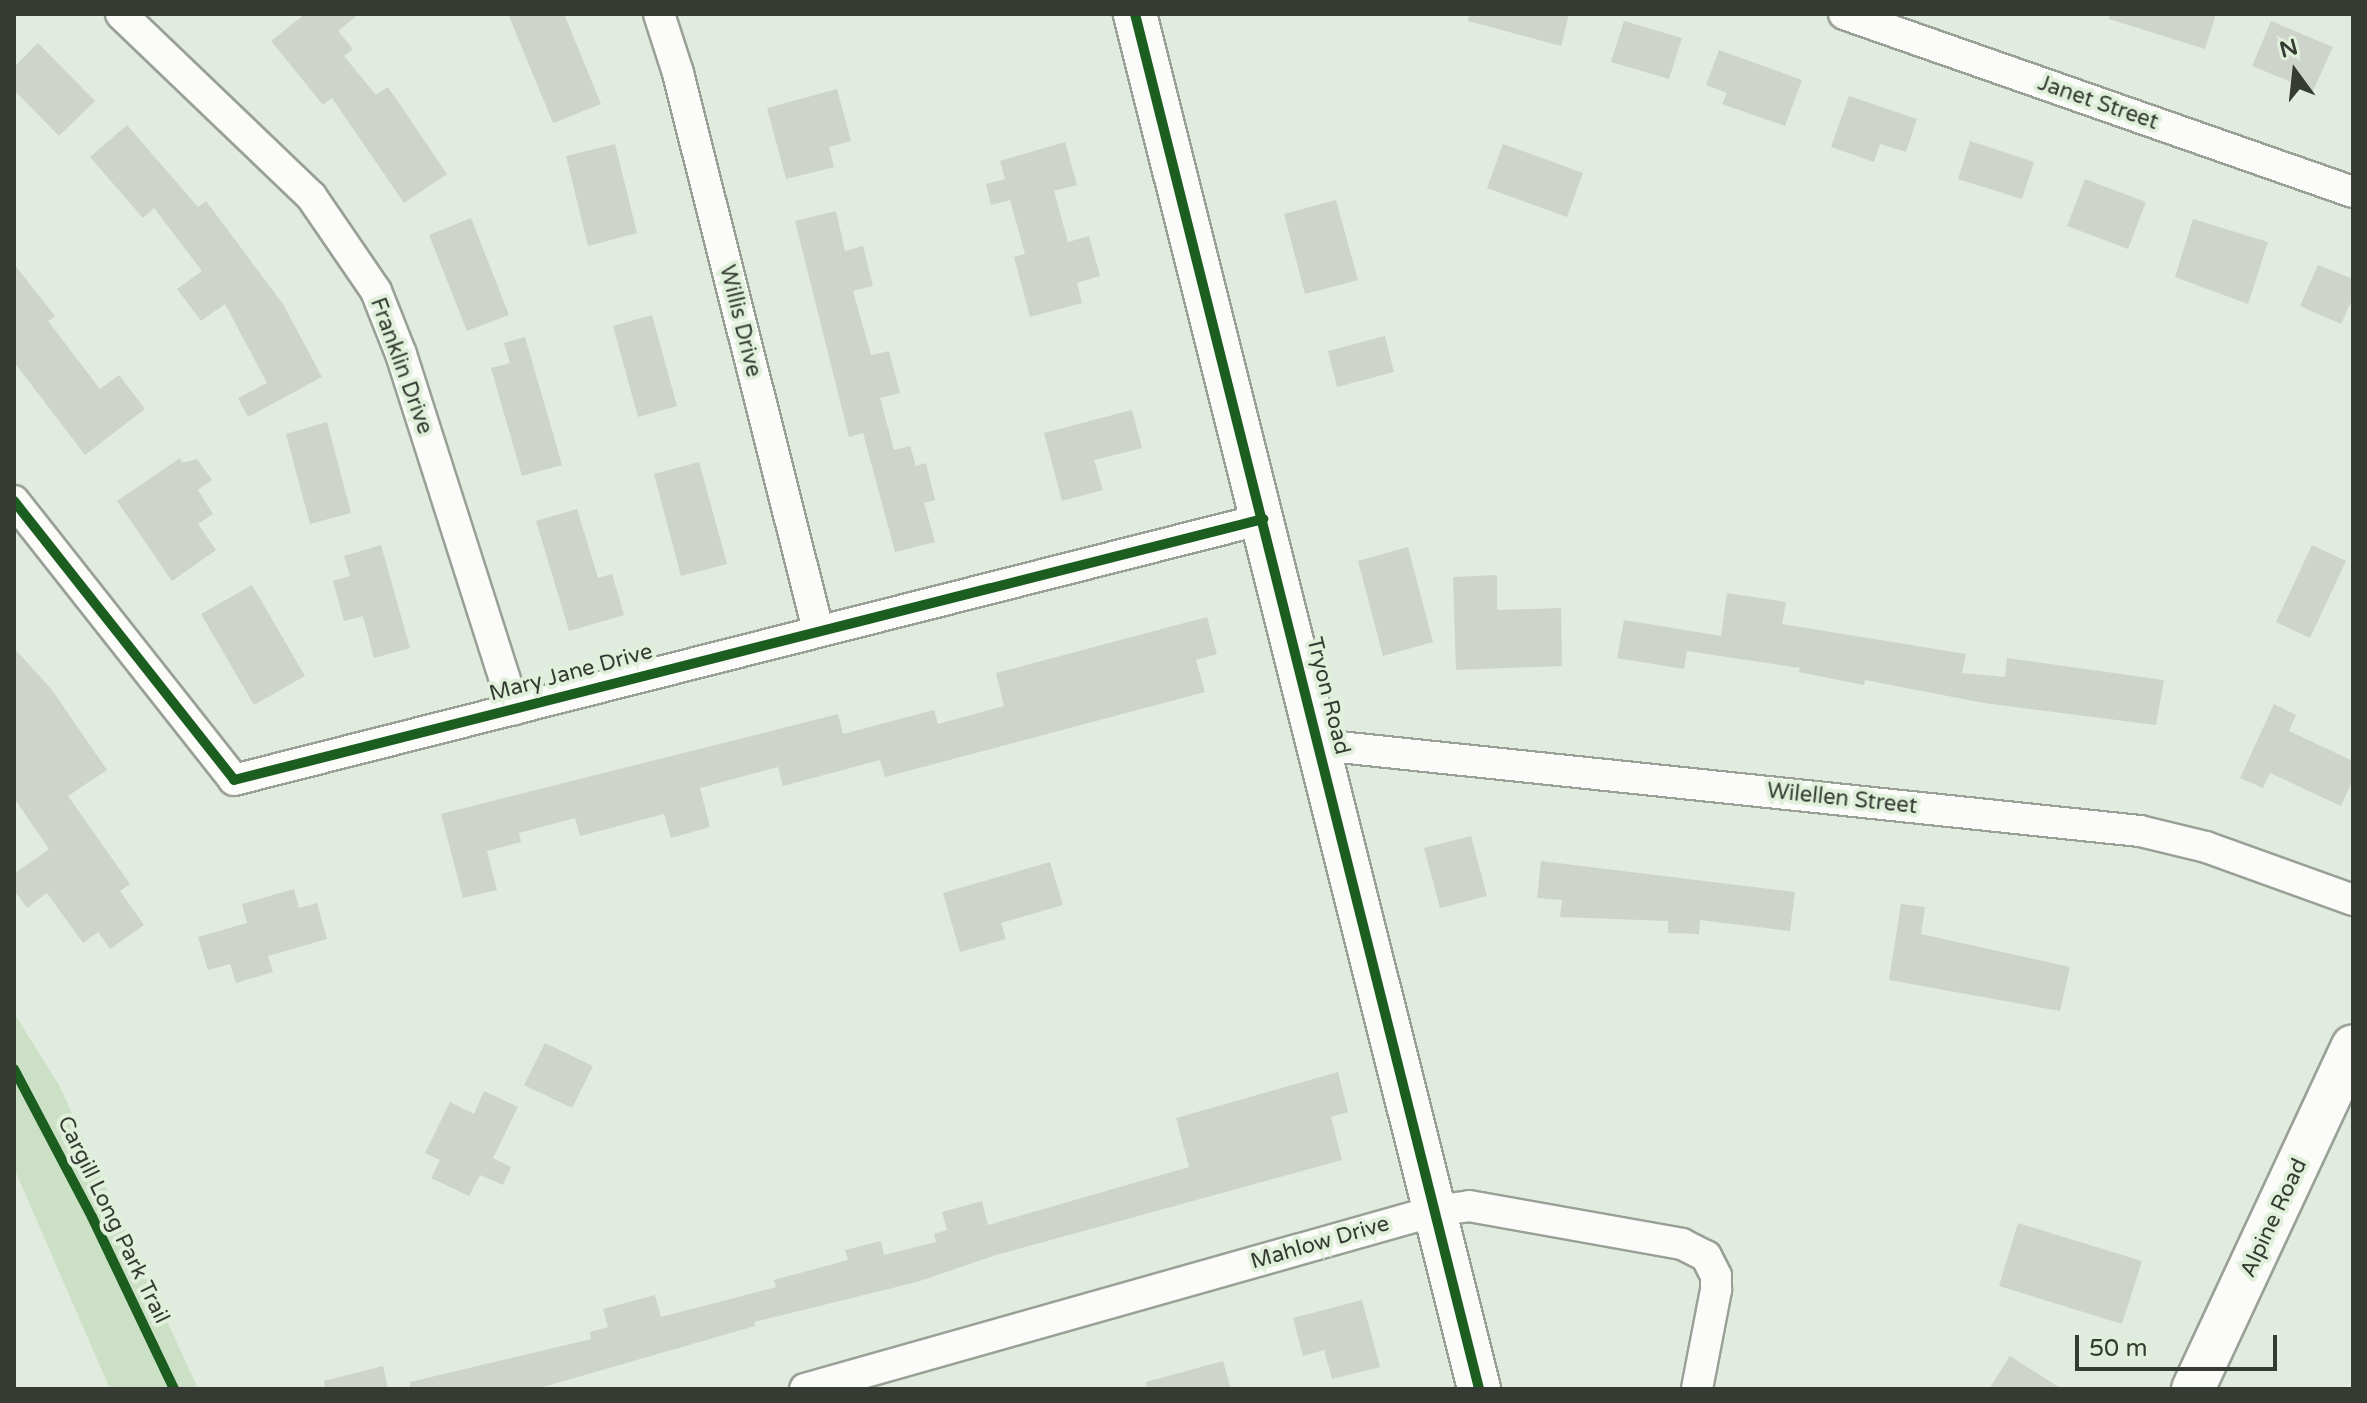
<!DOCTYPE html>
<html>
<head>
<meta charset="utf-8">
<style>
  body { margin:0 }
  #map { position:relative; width:2367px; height:1403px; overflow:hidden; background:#e2ebdf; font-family:"Varela Round",sans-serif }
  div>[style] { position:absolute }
  .green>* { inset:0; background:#cce0c5 }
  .building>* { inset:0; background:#ced4cb }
  .roads { filter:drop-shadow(2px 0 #99a096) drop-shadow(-2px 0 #99a096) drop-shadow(0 2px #99a096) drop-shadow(0 -2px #99a096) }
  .street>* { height:30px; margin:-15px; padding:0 15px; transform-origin:15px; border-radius:15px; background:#fbfcfa }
  .secondary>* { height:42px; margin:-21px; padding:0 21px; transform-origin:21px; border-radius:21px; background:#fbfcfa }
  .cycleway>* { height:10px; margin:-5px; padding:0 5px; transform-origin:5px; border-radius:5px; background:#1b5e20 }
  span { translate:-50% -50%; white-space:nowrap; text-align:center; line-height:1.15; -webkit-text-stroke:8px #e0f0da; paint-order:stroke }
  .street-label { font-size:22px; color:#353b33 }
  .frame { position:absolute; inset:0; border:16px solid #353b33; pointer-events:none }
  .north { position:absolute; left:2255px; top:32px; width:80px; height:80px; -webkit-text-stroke:6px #e0f0da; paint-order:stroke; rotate:345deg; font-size:22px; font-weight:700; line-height:32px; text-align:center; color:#353b33 }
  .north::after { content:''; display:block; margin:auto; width:28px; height:36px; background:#353b33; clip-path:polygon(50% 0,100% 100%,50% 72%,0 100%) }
  .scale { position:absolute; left:2075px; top:1335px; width:202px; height:36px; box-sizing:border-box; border:4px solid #353b33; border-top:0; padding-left:10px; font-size:24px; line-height:28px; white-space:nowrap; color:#353b33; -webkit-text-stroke:6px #e0f0da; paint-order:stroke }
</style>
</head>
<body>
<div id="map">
  <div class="green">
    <i style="clip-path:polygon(14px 1013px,59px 1085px,198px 1389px,110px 1389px,14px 1168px)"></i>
  </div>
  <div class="building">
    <i style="clip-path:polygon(305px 14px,359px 14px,338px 31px,353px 49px,344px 56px,376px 95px,388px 87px,447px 174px,404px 203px,332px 98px,323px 105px,271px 41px)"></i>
    <i style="clip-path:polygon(508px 14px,564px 14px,601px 104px,553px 123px)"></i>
    <i style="clip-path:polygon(1469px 14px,1569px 14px,1561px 46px,1468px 21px)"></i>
    <i style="clip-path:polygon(2109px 14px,2216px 14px,2205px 49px,2109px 19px)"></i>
    <i style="clip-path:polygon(1624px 21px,1682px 38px,1669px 79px,1611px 62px)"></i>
    <i style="clip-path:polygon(2271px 21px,2333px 47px,2313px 91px,2252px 66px)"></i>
    <i style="clip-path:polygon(38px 43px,95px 101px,59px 136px,14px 90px,14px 67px)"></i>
    <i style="clip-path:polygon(1719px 50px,1802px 80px,1785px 126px,1722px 104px,1727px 93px,1706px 85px)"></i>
    <i style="clip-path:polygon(837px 89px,851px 141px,829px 147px,834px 167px,786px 179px,767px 108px)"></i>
    <i style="clip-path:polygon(1849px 96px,1917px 119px,1906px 152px,1880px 144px,1874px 162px,1831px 147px)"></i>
    <i style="clip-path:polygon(127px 125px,198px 207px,206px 201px,283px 304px,322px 377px,248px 417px,238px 398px,267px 383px,225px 304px,201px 321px,177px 289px,202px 271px,154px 208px,143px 218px,90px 157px)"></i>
    <i style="clip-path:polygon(1970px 141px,2034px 162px,2022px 199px,1958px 179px)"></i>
    <i style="clip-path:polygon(1065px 142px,1077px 185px,1054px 191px,1068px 242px,1089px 236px,1100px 276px,1077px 283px,1082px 303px,1030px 317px,1014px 257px,1025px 254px,1010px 200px,991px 205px,986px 184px,1005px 179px,1000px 161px)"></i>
    <i style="clip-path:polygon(615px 144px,637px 233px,588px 246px,566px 156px)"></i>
    <i style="clip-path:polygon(1503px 144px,1583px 173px,1567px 217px,1487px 188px)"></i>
    <i style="clip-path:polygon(2085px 179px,2146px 202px,2128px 249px,2067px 226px)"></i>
    <i style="clip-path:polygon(1336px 200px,1358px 280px,1305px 294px,1284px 214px)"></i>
    <i style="clip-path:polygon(836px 211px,845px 251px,863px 246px,873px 286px,853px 291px,871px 355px,889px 351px,900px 393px,880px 398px,894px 450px,910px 446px,916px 466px,926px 463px,935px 500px,924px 503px,935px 542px,895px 552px,863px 433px,849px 437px,795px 221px)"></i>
    <i style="clip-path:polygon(471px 218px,509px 315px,467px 331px,429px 235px)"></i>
    <i style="clip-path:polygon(2193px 219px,2268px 242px,2248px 304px,2175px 277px)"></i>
    <i style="clip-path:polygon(14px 264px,55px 316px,48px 321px,100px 389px,119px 375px,145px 409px,85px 455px,14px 362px)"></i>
    <i style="clip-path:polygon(2318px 265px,2353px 279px,2353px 298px,2341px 324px,2300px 306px)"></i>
    <i style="clip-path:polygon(652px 315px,677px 406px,638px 417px,613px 326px)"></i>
    <i style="clip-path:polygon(1385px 336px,1394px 372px,1337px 387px,1328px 351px)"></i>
    <i style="clip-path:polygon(525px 337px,562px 465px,522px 476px,491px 368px,510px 363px,504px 343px)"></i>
    <i style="clip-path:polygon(1132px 410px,1142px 448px,1094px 460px,1103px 490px,1062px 501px,1044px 433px)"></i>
    <i style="clip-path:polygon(327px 422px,351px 513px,310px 524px,286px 434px)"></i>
    <i style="clip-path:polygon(180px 458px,182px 463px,197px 459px,212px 480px,198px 490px,213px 514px,198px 524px,216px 550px,172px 581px,117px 501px)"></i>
    <i style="clip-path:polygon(699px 462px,727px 564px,681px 576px,654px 474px)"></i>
    <i style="clip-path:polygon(577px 509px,598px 578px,612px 574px,624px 615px,569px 631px,536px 521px)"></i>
    <i style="clip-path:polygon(381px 545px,410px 648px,374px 658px,363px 616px,344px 621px,333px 581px,350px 576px,344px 556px)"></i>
    <i style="clip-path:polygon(2312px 545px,2346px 561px,2310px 638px,2276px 622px)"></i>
    <i style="clip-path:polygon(1408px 547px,1433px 642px,1383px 656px,1358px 561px)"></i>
    <i style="clip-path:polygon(1497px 575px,1497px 610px,1561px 608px,1562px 666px,1456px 670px,1453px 577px)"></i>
    <i style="clip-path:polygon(252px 585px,305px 676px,254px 705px,201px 614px)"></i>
    <i style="clip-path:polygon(1727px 593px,1786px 602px,1782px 624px,1966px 654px,1962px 673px,2005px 677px,2007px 658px,2164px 680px,2156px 725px,1984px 703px,1865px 680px,1864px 685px,1799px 672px,1800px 668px,1687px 651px,1684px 669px,1617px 658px,1624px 620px,1721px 636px)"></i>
    <i style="clip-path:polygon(1207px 617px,1217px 654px,1196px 660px,1205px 692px,885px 777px,880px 760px,783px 786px,778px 767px,700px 788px,710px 827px,671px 838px,664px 814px,580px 836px,575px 818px,519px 833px,521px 842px,487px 851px,497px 890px,463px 898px,441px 814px,838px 714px,843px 734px,934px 710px,938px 724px,1004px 706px,996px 673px)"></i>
    <i style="clip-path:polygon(14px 648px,52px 690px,107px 770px,68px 796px,130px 884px,120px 891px,144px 925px,110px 949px,98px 932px,83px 943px,47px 893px,27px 908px,14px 890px,14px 874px,49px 849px,14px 798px)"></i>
    <i style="clip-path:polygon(2274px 704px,2296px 715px,2289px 731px,2353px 761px,2353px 780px,2341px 806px,2270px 773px,2263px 788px,2240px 778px)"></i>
    <i style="clip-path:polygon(1471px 836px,1487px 896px,1440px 908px,1424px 848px)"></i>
    <i style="clip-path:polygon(1541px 861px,1795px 892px,1790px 931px,1700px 920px,1699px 934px,1668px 933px,1668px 921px,1560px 917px,1562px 900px,1537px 898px)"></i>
    <i style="clip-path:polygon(1050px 862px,1063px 905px,1001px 923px,1006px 939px,960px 952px,943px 893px)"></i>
    <i style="clip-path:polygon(294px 889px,299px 908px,317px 903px,327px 939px,268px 956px,273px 972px,236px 983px,230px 964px,208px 970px,198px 937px,247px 923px,242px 904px)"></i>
    <i style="clip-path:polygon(1901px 904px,1925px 907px,1921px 934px,2070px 967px,2060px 1011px,1889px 980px)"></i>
    <i style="clip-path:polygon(545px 1043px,593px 1066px,572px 1108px,524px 1085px)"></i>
    <i style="clip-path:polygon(1338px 1072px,1348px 1112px,1331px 1117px,1342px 1160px,996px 1255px,917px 1282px,754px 1322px,755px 1326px,536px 1389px,410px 1389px,410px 1382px,591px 1339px,590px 1332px,608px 1327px,603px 1309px,655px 1295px,661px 1317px,776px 1287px,774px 1280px,848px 1260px,845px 1250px,881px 1241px,884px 1255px,936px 1242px,934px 1234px,947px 1230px,942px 1212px,982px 1201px,988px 1225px,1189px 1167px,1176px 1118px)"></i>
    <i style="clip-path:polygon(484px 1091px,518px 1107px,493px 1158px,511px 1167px,503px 1185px,480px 1175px,469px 1196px,431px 1178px,440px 1160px,425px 1153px,450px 1102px,474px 1114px)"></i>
    <i style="clip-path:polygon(2018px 1223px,2142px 1261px,2122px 1324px,1999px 1286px)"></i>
    <i style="clip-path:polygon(1362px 1300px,1380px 1367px,1332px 1379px,1324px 1350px,1303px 1356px,1293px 1318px)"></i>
    <i style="clip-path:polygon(2010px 1356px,2062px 1389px,1989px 1389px)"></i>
    <i style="clip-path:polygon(1223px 1361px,1231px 1389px,1147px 1389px,1146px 1382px)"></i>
    <i style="clip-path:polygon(383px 1366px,388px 1389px,325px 1389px,324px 1381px)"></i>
  </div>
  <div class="roads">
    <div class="street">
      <i style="left:121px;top:14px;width:263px;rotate:43.8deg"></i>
      <i style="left:311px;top:196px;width:115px;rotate:55.6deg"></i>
      <i style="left:376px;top:291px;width:68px;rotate:68.4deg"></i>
      <i style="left:401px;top:354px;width:373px;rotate:72.3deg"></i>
      <i style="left:659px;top:14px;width:62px;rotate:72.1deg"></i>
      <i style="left:678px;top:73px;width:574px;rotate:75.89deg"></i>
      <i style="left:1844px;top:14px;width:539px;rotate:19.28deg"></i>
      <i style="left:14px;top:501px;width:355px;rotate:51.7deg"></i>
      <i style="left:234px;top:780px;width:1062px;rotate:-14.23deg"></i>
      <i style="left:1320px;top:745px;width:824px;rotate:5.99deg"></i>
      <i style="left:2140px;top:831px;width:68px;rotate:13.6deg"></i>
      <i style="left:2206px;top:847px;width:156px;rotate:19.8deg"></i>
      <i style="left:805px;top:1389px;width:655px;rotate:-15.78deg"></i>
      <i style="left:1435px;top:1211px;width:34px;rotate:-8deg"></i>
      <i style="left:1469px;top:1206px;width:216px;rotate:10.1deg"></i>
      <i style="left:1682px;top:1244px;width:27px;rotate:27deg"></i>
      <i style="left:1706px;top:1256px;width:22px;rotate:63deg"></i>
      <i style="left:1716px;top:1276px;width:14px;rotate:90deg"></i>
      <i style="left:1716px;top:1290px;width:101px;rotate:100.9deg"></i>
    </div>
    <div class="secondary">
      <i style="left:1135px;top:14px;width:1417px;rotate:75.95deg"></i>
      <i style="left:2193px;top:1389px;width:378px;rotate:-65deg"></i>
    </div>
  </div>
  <div class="cycleway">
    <i style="left:1135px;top:14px;width:1417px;rotate:75.95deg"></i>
    <i style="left:14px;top:501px;width:355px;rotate:51.7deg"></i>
    <i style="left:234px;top:780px;width:1062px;rotate:-14.23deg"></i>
    <i style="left:14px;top:1069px;width:167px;rotate:62.2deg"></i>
    <i style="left:92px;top:1217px;width:191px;rotate:64.5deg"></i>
  </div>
  <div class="street-label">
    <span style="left:2098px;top:103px;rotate:19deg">Janet Street</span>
    <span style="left:740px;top:321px;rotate:76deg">Willis Drive</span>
    <span style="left:401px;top:366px;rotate:70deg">Franklin Drive</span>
    <span style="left:571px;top:673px;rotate:-15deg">Mary Jane Drive</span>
    <span style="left:1328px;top:696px;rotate:76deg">Tryon Road</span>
    <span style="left:1842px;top:799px;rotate:6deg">Wilellen Street</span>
    <span style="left:2274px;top:1218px;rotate:-65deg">Alpine Road</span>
    <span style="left:113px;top:1220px;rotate:64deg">Cargill Long Park Trail</span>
    <span style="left:1320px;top:1243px;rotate:-16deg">Mahlow Drive</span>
  </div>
  <div class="frame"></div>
  <div class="north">N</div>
  <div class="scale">50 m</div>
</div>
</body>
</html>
